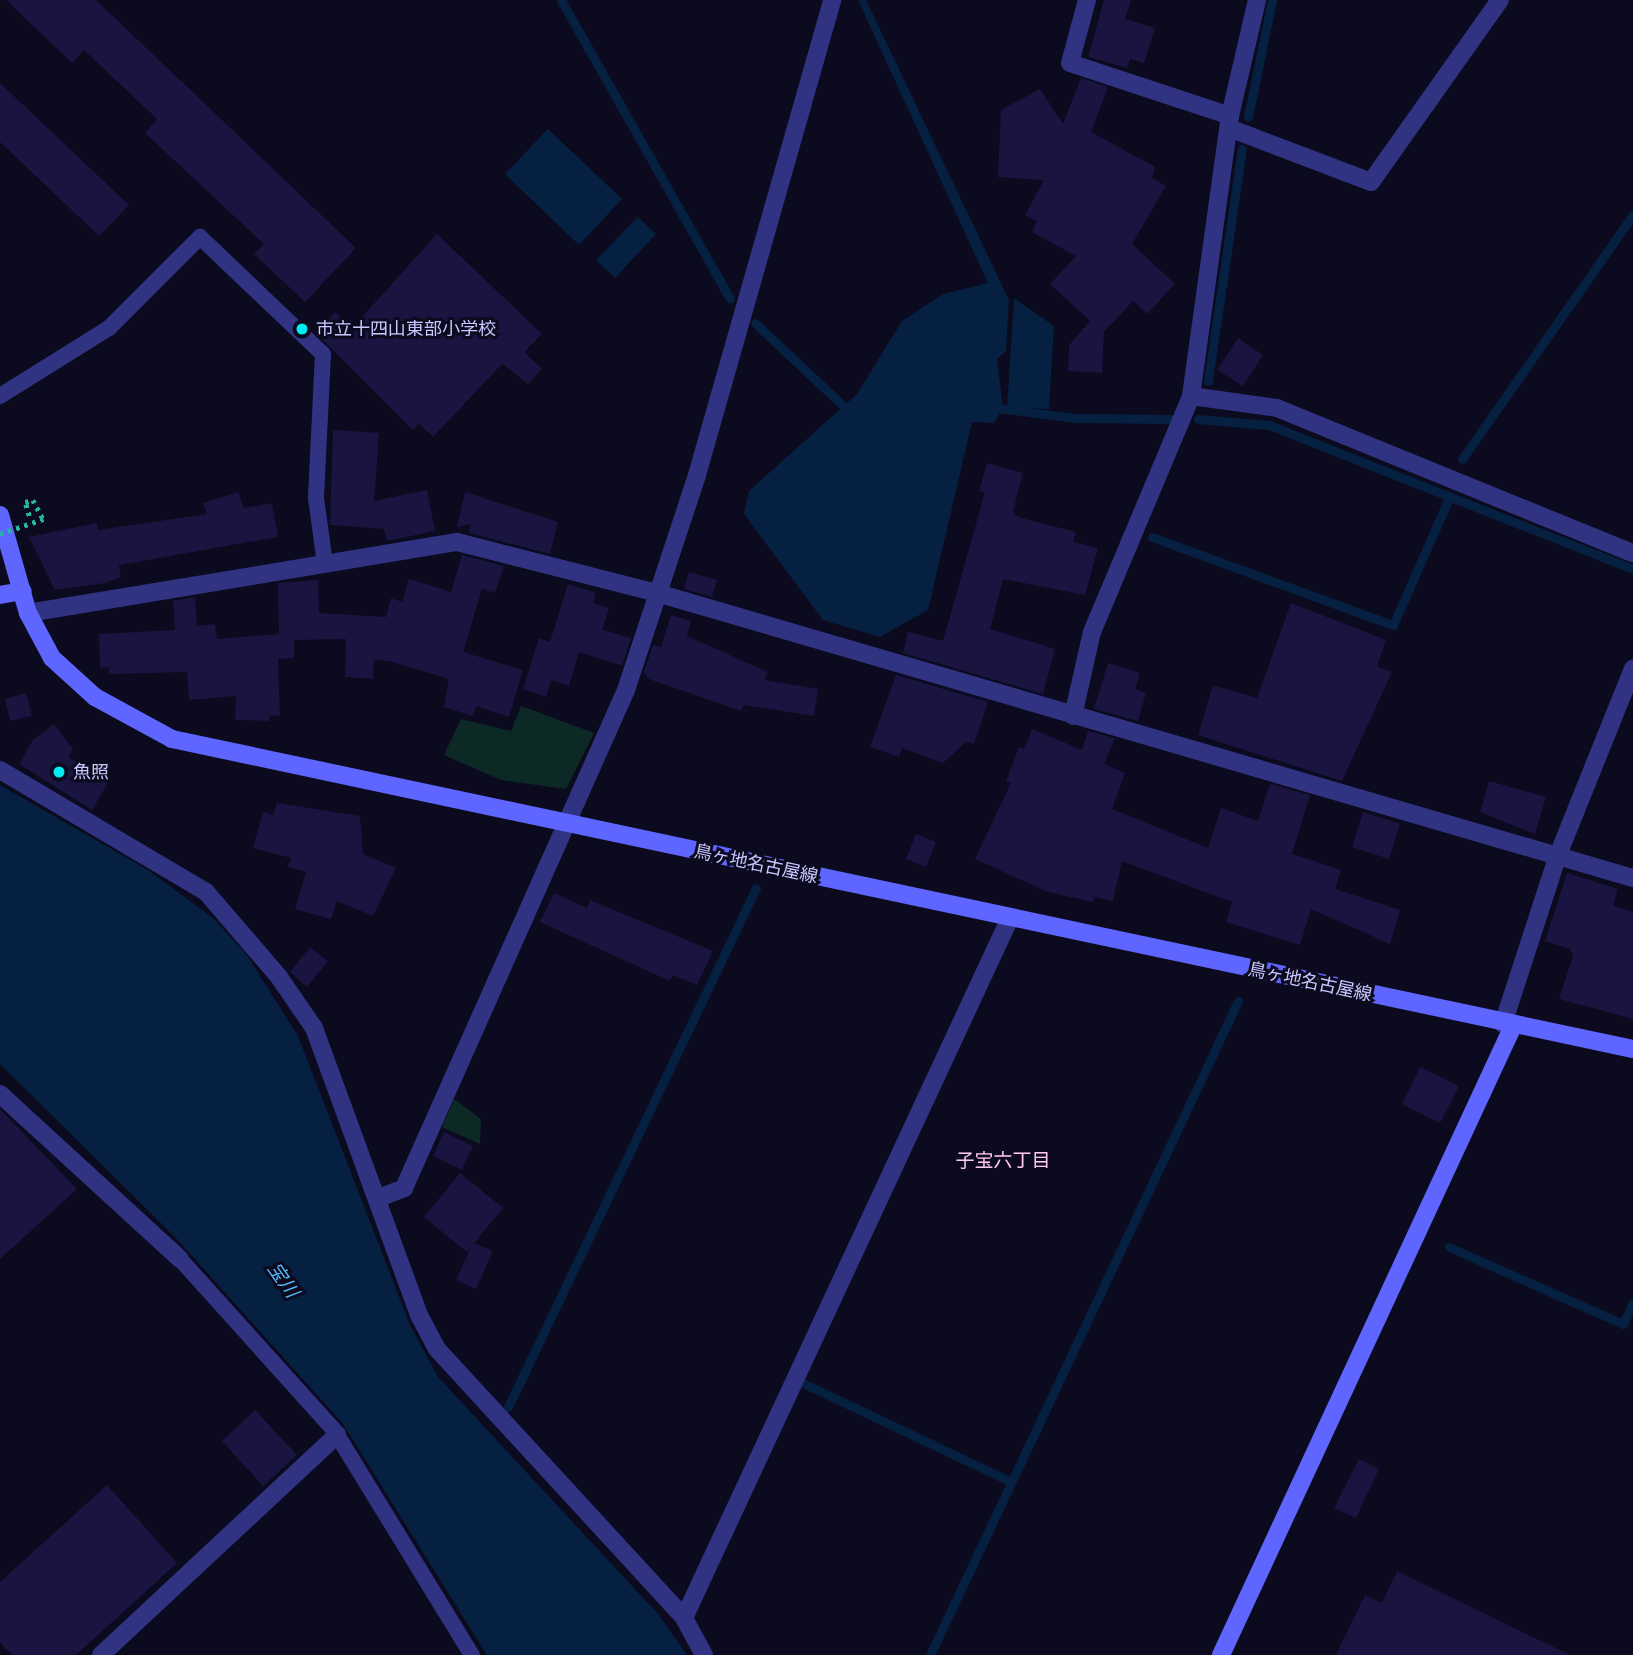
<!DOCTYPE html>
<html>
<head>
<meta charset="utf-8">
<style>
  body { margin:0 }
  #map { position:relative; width:1633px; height:1655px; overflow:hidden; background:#0c0a1e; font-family:"PT Sans","Noto Sans JP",sans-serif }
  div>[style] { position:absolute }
  .green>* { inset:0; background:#0c2926 }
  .water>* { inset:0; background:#062041 }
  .stream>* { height:9px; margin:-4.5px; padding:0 4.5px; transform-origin:4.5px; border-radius:4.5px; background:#062041 }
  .building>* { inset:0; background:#1a1441 }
  .path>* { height:4.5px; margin-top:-2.25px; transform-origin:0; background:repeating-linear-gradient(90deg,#21b9a5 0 3.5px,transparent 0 8.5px) }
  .lane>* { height:16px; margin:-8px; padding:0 8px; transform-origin:8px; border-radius:8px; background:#303382 }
  .street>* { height:18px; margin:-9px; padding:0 9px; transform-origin:9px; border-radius:9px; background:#303382 }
  .secondary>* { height:18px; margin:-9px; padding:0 9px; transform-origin:9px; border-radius:9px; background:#5e66ff }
  .path-bridge>* { height:4.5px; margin-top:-2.25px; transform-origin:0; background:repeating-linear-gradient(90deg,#21b9a5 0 3.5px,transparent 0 8.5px) }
  .dots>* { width:19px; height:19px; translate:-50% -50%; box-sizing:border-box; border:4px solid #0c0a1e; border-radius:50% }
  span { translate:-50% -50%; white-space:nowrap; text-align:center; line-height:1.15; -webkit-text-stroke:6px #0c0a1e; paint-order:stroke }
  .poi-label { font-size:18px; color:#c9c7ff }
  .left { translate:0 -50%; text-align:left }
  .street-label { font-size:18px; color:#c9c7ff }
  .neighbourhood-label { font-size:19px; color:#ffc9ef }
  .water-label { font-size:19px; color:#55bdff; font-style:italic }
</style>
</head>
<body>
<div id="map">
  <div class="green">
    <i style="clip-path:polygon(521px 706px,594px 733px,566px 789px,501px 780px,444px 755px,461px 719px,511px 731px)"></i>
    <i style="clip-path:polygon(454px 1099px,481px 1119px,480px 1144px,442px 1127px)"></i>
  </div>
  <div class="water">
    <i style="clip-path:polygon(858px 0,866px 0,1009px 300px,1006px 351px,997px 359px,1003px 408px,994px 423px,972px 422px,928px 610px,880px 637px,823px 620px,744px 514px,749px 491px,857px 394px,902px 321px,943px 294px,988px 283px)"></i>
    <i style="clip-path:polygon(548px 129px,622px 199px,579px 245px,505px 174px)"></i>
    <i style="clip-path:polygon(638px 217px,656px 234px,615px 278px,596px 260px)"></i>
    <i style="clip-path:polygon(1014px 298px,1054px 326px,1049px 409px,1007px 407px)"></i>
    <i style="clip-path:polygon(0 785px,148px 870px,213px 918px,246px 954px,298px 1036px,410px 1325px,438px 1377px,658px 1614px,687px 1655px,487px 1655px,343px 1424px,176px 1238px,0 1064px)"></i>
  </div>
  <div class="stream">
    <i style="left:561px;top:0;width:343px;rotate:60.5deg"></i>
    <i style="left:1248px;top:117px;width:119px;rotate:-78.4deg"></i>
    <i style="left:755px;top:323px;width:132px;rotate:43.2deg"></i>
    <i style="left:1208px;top:381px;width:235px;rotate:-81.7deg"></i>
    <i style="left:990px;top:407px;width:86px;rotate:7.4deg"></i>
    <i style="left:1075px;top:418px;width:95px;rotate:0.6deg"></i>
    <i style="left:1198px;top:419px;width:71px;rotate:4.8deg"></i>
    <i style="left:1269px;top:425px;width:391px;rotate:21.6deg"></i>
    <i style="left:1462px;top:459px;width:298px;rotate:-55deg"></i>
    <i style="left:1152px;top:537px;width:257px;rotate:20.1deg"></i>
    <i style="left:1393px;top:625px;width:141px;rotate:-66.2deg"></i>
    <i style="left:1449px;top:1247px;width:190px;rotate:23.9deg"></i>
    <i style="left:1623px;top:1324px;width:23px;rotate:-65deg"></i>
    <i style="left:805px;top:1384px;width:228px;rotate:25.4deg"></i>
    <i style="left:508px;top:1407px;width:575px;rotate:-64.46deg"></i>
    <i style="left:930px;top:1655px;width:723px;rotate:-64.78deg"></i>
  </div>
  <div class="building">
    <i style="clip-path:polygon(6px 0,96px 0,356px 248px,305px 302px,254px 254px,264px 244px,145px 133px,157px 119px,84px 50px,72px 63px)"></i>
    <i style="clip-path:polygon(1104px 0,1131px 0,1125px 19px,1155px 28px,1144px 63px,1130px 59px,1127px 68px,1088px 57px)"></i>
    <i style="clip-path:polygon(1081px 78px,1108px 87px,1091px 132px,1155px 167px,1152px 178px,1166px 186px,1132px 244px,1175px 284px,1147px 314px,1133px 301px,1104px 332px,1102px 373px,1068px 371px,1069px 345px,1090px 321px,1050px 284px,1076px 256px,1032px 232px,1037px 221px,1025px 215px,1044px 180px,998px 177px,1001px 110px,1040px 89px,1063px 124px)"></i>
    <i style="clip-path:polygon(0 83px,129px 205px,99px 236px,0 142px)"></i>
    <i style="clip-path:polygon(437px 234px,542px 334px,524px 352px,542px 369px,528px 384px,502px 364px,433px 437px,419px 423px,413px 430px,316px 333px,335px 312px,352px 328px)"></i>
    <i style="clip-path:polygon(1238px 338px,1263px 355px,1243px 386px,1217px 370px)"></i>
    <i style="clip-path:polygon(333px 430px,379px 433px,374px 501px,427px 490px,435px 531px,387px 541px,384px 529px,330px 525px)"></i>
    <i style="clip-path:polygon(987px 463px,1023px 473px,1013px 511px,1018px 517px,1076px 532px,1073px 542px,1098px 548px,1085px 595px,1003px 579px,990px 629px,1055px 649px,1043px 694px,903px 653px,908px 632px,943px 641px,985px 492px,979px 491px)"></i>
    <i style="clip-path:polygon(238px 492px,244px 508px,272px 503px,278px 537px,119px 565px,121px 577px,105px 583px,55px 590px,29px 537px,97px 523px,98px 530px,207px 514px,203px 503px)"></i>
    <i style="clip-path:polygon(465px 492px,558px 522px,550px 554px,469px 533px,471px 524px,457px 527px)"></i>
    <i style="clip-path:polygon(462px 555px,504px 566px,495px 593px,482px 589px,463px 652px,523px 670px,509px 717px,476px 706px,473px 716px,444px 707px,449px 679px,389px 661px,374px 660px,373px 679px,345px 677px,346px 639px,294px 640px,294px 658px,278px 659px,280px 716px,270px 715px,269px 721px,235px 720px,236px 696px,189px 700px,187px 672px,109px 674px,109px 667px,100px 668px,99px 634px,175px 630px,173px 601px,195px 597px,197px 626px,215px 624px,217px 639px,279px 634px,278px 583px,318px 580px,319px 613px,386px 617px,391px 598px,402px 602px,409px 579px,451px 592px)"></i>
    <i style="clip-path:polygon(689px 572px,717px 580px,712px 597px,684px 589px)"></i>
    <i style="clip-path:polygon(568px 584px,596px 593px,593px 603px,609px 608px,602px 630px,631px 638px,622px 666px,579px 652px,569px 686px,551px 680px,546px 697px,523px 689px,539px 638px,550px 642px)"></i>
    <i style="clip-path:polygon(1291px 603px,1386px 640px,1377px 666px,1392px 672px,1342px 781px,1198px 735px,1213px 685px,1257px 698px)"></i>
    <i style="clip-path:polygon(671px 615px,691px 621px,687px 636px,768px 672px,764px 680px,818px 689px,814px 716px,744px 705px,741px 711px,649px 679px,644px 672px,653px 645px,661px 647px)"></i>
    <i style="clip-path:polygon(1108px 663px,1140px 673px,1135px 689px,1146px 693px,1138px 721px,1094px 709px)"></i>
    <i style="clip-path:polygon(896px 675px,988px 702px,974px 744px,966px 742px,943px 763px,902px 748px,899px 757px,870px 747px)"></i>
    <i style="clip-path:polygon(26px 693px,32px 716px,10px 721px,5px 699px)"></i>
    <i style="clip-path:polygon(54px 724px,73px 749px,68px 757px,109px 781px,92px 810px,19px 764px,33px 740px)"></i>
    <i style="clip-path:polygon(1032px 729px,1082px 750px,1088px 731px,1115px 738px,1104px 764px,1125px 773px,1112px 809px,1208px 848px,1221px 808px,1258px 821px,1270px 784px,1310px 795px,1292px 854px,1341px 870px,1335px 889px,1400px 910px,1390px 944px,1311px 909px,1300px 945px,1226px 922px,1232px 902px,1122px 861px,1113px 901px,1094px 897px,1093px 902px,1048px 892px,975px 859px,1011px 783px,1006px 781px,1019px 747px,1024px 749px)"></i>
    <i style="clip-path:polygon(1489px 781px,1546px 797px,1535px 834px,1480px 812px)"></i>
    <i style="clip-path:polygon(277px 803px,360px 816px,363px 854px,396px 868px,373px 916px,337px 901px,331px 919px,295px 909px,306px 872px,288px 867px,291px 858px,253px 848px,263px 812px,273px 815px)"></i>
    <i style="clip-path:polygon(1363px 812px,1400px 824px,1389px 859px,1352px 847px)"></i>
    <i style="clip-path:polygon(916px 834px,936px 842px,926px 867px,906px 859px)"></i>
    <i style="clip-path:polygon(1567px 873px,1618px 889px,1613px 906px,1633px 912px,1633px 1019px,1559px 999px,1573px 956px,1570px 949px,1545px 941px)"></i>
    <i style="clip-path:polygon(554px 893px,587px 908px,590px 900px,713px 951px,697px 985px,673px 975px,670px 981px,540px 922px)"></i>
    <i style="clip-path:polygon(310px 947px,328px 961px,307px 987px,290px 972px)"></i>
    <i style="clip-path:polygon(1420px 1067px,1459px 1086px,1440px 1123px,1402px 1104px)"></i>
    <i style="clip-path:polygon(0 1109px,77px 1189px,0 1259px)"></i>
    <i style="clip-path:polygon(444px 1132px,473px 1146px,462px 1170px,433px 1156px)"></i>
    <i style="clip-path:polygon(460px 1173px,503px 1208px,474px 1243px,493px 1251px,476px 1289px,456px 1280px,471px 1247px,467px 1252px,424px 1217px)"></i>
    <i style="clip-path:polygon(255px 1410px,297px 1455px,263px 1486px,222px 1441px)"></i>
    <i style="clip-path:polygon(1359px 1459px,1379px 1469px,1356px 1518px,1334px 1508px)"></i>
    <i style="clip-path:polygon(107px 1485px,177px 1563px,76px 1655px,12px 1655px,0 1642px,0 1582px)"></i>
    <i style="clip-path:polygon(1397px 1571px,1570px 1655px,1336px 1655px,1365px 1595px,1382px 1603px)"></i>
  </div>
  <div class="path">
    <i style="left:29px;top:516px;width:15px;rotate:-106deg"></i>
    <i style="left:25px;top:502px;width:8px;rotate:-14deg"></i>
    <i style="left:33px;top:500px;width:21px;rotate:62deg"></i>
  </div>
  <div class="lane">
    <i style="left:0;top:396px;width:128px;rotate:-32deg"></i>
    <i style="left:109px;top:328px;width:129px;rotate:-45deg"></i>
    <i style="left:200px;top:237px;width:170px;rotate:43.6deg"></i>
    <i style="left:323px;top:354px;width:144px;rotate:92.8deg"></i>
    <i style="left:316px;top:498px;width:67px;rotate:82.2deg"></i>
    <i style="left:180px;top:1259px;width:230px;rotate:48deg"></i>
    <i style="left:334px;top:1430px;width:264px;rotate:58.5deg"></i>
  </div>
  <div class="street">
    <i style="left:1087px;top:0;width:65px;rotate:105.1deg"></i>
    <i style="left:1070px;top:63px;width:169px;rotate:18.3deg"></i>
    <i style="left:1229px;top:128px;width:152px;rotate:20.8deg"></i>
    <i style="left:1371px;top:182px;width:223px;rotate:-54.7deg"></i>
    <i style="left:1191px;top:396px;width:87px;rotate:7.9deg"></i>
    <i style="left:1277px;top:408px;width:384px;rotate:22.2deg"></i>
    <i style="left:28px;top:613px;width:435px;rotate:-9.4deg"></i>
    <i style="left:457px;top:542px;width:206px;rotate:14.3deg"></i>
    <i style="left:657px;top:593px;width:1017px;rotate:16.28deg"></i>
    <i style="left:1073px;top:716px;width:86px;rotate:-77.3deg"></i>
    <i style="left:1092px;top:632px;width:256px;rotate:-67.2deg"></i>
    <i style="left:1191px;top:396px;width:283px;rotate:-82.1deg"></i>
    <i style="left:1230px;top:116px;width:119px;rotate:-76.9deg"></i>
    <i style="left:0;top:770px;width:239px;rotate:30.6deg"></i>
    <i style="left:206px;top:892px;width:112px;rotate:49.3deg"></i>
    <i style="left:279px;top:977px;width:62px;rotate:55.5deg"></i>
    <i style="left:314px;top:1028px;width:308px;rotate:69.9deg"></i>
    <i style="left:420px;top:1317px;width:36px;rotate:62deg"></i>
    <i style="left:437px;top:1349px;width:365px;rotate:47.4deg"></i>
    <i style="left:684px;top:1618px;width:42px;rotate:61.6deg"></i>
    <i style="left:1503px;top:1024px;width:178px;rotate:-72deg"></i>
    <i style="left:1558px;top:855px;width:201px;rotate:-68.1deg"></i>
    <i style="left:0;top:1094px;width:244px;rotate:42.5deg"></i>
    <i style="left:381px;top:1197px;width:25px;rotate:-21deg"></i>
    <i style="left:404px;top:1188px;width:545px;rotate:-65.97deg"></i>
    <i style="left:626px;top:690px;width:226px;rotate:-71.7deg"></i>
    <i style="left:697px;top:475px;width:494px;rotate:-74.1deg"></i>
    <i style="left:684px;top:1618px;width:772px;rotate:-65.03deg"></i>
    <i style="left:101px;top:1655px;width:323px;rotate:-43deg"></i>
  </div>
  <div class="secondary">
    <i style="left:0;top:515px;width:102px;rotate:74.1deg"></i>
    <i style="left:28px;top:613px;width:51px;rotate:61.9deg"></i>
    <i style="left:52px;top:658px;width:58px;rotate:42.2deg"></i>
    <i style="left:95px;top:697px;width:88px;rotate:28.6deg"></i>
    <i style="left:172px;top:739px;width:1494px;rotate:11.98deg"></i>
    <i style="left:0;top:595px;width:23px;rotate:-10deg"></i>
    <i style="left:1221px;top:1655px;width:693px;rotate:-65.1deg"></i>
  </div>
  <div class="path-bridge">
    <i style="left:0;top:534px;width:46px;rotate:-19.2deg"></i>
  </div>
  <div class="dots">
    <i style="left:302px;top:329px;background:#00ecf2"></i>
    <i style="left:59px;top:772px;background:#00ecf2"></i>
  </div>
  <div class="poi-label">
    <span class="left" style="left:316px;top:329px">市立十四山東部小学校</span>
    <span class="left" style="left:73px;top:772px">魚照</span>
  </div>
  <div class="street-label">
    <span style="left:756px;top:864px;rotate:12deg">鳥ヶ地名古屋線</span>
    <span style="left:1310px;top:982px;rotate:12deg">鳥ヶ地名古屋線</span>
  </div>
  <div class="neighbourhood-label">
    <span style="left:1003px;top:1161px">子宝六丁目</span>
  </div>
  <div class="water-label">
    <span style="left:283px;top:1280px;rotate:55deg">宝川</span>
  </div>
</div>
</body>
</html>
